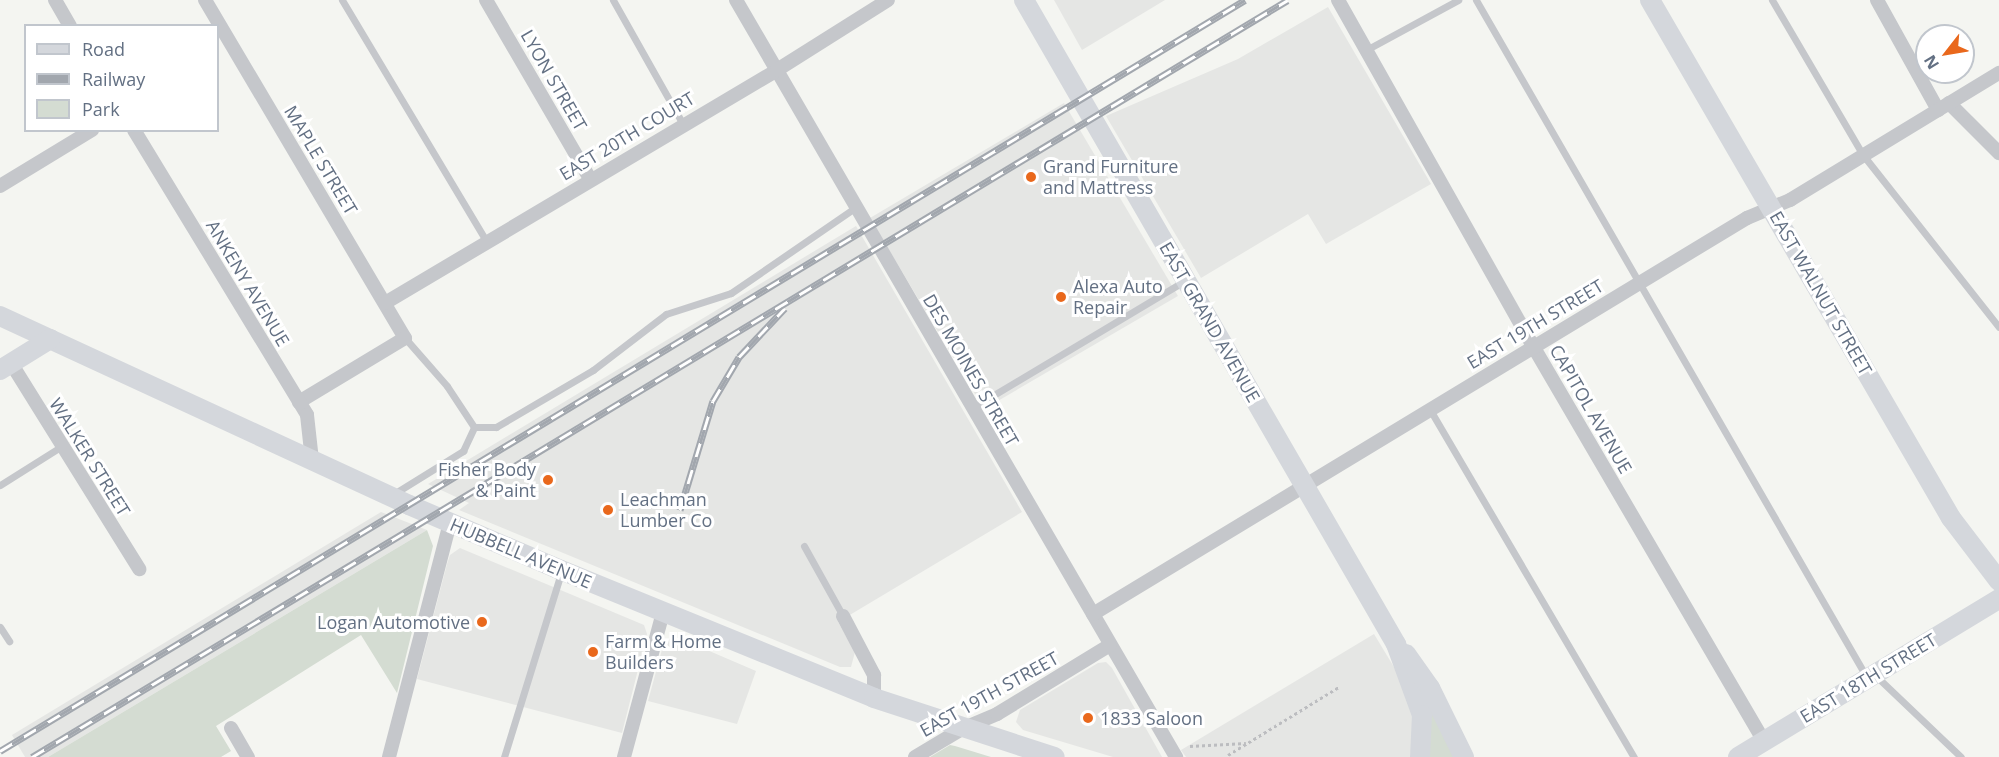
<!DOCTYPE html>
<html>
<head>
<meta charset="utf-8">
<style>
  body { margin:0 }
  #map { position:relative; width:1999px; height:757px; overflow:hidden; background:#f4f5f1; font-family:"Open Sans",sans-serif }
  div>[style] { position:absolute }
  .built>* { inset:0; background:#e5e6e4 }
  .green>* { inset:0; background:#d4dcd2 }
  .path>* { height:3px; margin-top:-1.5px; transform-origin:0; background:repeating-linear-gradient(90deg,#bcbdc0 0 3px,transparent 0 6px) }
  .lane>* { height:7px; margin:-3.5px; padding:0 3.5px; transform-origin:3.5px; border-radius:3.5px; background:#c5c7cb }
  .street>* { height:14px; margin:-7px; padding:0 7px; transform-origin:7px; border-radius:7px; background:#c5c7cb }
  .secondary>* { height:20px; margin:-10px; padding:0 10px; transform-origin:10px; border-radius:10px; background:#d4d7dc }
  .rail>* { height:7px; margin-top:-3.5px; transform-origin:0; background:repeating-linear-gradient(90deg,#fff 0 14px,#a2a7ae 0 28px); box-sizing:border-box; border-block:2px solid #a2a7ae }
  .dots>* { width:16px; height:16px; translate:-50% -50%; box-sizing:border-box; border:3px solid #fff; border-radius:50% }
  span { translate:-50% -50%; white-space:nowrap; text-align:center; line-height:1.15; -webkit-text-stroke:6px #fff; paint-order:stroke }
  .street-label { font-size:18px; color:#637083 }
  .poi-label { font-size:18px; color:#637083 }
  .left { translate:0 -50%; text-align:left }
  .right { translate:-100% -50%; text-align:right }
  .legend { position:absolute; left:24px; top:24px; width:195px; height:108px; box-sizing:border-box; background:#fff; border:2px solid #c1c6cd; margin:0; padding:8px 10px; list-style:none; font-size:18px; color:#637083 }
  .legend li { display:flex; align-items:center; gap:12px; height:30px }
  .legend b { width:30px; border:2px solid #c1c6cd }
  .north { position:absolute; left:1915px; top:24px; width:60px; height:60px; box-sizing:border-box; background:#fff; border:2px solid #c1c6cd; border-radius:50%; rotate:239deg; font-size:16px; font-weight:700; line-height:24px; text-align:center; color:#637083 }
  .north::after { content:''; display:block; margin:auto; width:21px; height:27px; background:#e9681c; clip-path:polygon(50% 0,100% 100%,50% 72%,0 100%) }
</style>
</head>
<body>
<div id="map">
  <div class="built">
    <i style="clip-path:polygon(1054px 0,1165px 0,1082px 50px)"></i>
    <i style="clip-path:polygon(1328px 7px,1431px 184px,1326px 244px,1308px 214px,1201px 278px,1106px 116px,1238px 59px)"></i>
    <i style="clip-path:polygon(1064px 103px,1178px 296px,984px 409px,870px 218px)"></i>
    <i style="clip-path:polygon(856px 226px,1022px 512px,838px 622px,855px 652px,851px 667px,840px 667px,459px 510px,469px 503px,428px 484px)"></i>
    <i style="clip-path:polygon(381px 512px,427px 530px,48px 757px,25px 757px,12px 735px)"></i>
    <i style="clip-path:polygon(460px 548px,644px 625px,647px 634px,622px 733px,417px 679px,447px 564px,450px 555px)"></i>
    <i style="clip-path:polygon(1374px 634px,1400px 677px,1411px 706px,1415px 727px,1410px 757px,1186px 757px,1181px 750px)"></i>
    <i style="clip-path:polygon(679px 638px,756px 671px,737px 724px,648px 701px,663px 646px,670px 639px)"></i>
    <i style="clip-path:polygon(1106px 662px,1112px 668px,1162px 757px,1113px 757px,1023px 730px,1016px 722px,1020px 710px,1098px 663px)"></i>
  </div>
  <div class="green">
    <i style="clip-path:polygon(427px 530px,433px 546px,397px 693px,361px 635px,216px 726px,231px 751px,221px 757px,48px 757px)"></i>
    <i style="clip-path:polygon(1416px 678px,1457px 757px,1429px 757px,1431px 716px)"></i>
    <i style="clip-path:polygon(950px 745px,955px 746px,991px 757px,930px 757px)"></i>
  </div>
  <div class="path">
    <i style="left:1190px;top:746px;width:56px;rotate:-3.1deg"></i>
    <i style="left:1228px;top:755px;width:130px;rotate:-31.5deg"></i>
  </div>
  <div class="lane">
    <i style="left:342px;top:0;width:282px;rotate:59.1deg"></i>
    <i style="left:613px;top:0;width:142px;rotate:60.6deg"></i>
    <i style="left:1476px;top:0;width:780px;rotate:60.02deg"></i>
    <i style="left:1772px;top:0;width:180px;rotate:59.6deg"></i>
    <i style="left:1863px;top:155px;width:219px;rotate:51.7deg"></i>
    <i style="left:1366px;top:50px;width:105px;rotate:-28.5deg"></i>
    <i style="left:972px;top:408px;width:247px;rotate:-30.9deg"></i>
    <i style="left:1429px;top:408px;width:405px;rotate:59.6deg"></i>
    <i style="left:474px;top:427px;width:22px"></i>
    <i style="left:496px;top:427px;width:113px;rotate:-30.4deg"></i>
    <i style="left:593px;top:370px;width:92px;rotate:-37.5deg"></i>
    <i style="left:666px;top:314px;width:68px;rotate:-17.9deg"></i>
    <i style="left:731px;top:293px;width:152px;rotate:-34.5deg"></i>
    <i style="left:0;top:485px;width:73px;rotate:-32.2deg"></i>
    <i style="left:392px;top:495px;width:84px;rotate:-31.8deg"></i>
    <i style="left:463px;top:451px;width:26px;rotate:-65deg"></i>
    <i style="left:474px;top:427px;width:49px;rotate:-123.4deg"></i>
    <i style="left:447px;top:386px;width:64px;rotate:-131.2deg"></i>
    <i style="left:804px;top:546px;width:80px;rotate:60.9deg"></i>
    <i style="left:0;top:627px;width:17px;rotate:57deg"></i>
    <i style="left:1876px;top:676px;width:117px;rotate:43.6deg"></i>
    <i style="left:504px;top:757px;width:193px;rotate:-72.8deg"></i>
  </div>
  <div class="street">
    <i style="left:55px;top:0;width:30px;rotate:60deg"></i>
    <i style="left:205px;top:0;width:393px;rotate:59.4deg"></i>
    <i style="left:405px;top:338px;width:124px;rotate:148.9deg"></i>
    <i style="left:486px;top:0;width:207px;rotate:59.8deg"></i>
    <i style="left:736px;top:0;width:876px;rotate:59.83deg"></i>
    <i style="left:1338px;top:0;width:397px;rotate:60.6deg"></i>
    <i style="left:1533px;top:346px;width:458px;rotate:59.7deg"></i>
    <i style="left:1877px;top:0;width:126px;rotate:61deg"></i>
    <i style="left:1949px;top:103px;width:71px;rotate:45deg"></i>
    <i style="left:134px;top:130px;width:333px;rotate:58.7deg"></i>
    <i style="left:307px;top:415px;width:45px;rotate:83.7deg"></i>
    <i style="left:0;top:186px;width:108px;rotate:-31.3deg"></i>
    <i style="left:385px;top:303px;width:456px;rotate:-30.7deg"></i>
    <i style="left:777px;top:70px;width:131px;rotate:-32.2deg"></i>
    <i style="left:11px;top:363px;width:243px;rotate:58.1deg"></i>
    <i style="left:1093px;top:614px;width:765px;rotate:-31.2deg"></i>
    <i style="left:1747px;top:218px;width:47px;rotate:-22.7deg"></i>
    <i style="left:1790px;top:200px;width:245px;rotate:-31.3deg"></i>
    <i style="left:843px;top:616px;width:67px;rotate:62.3deg"></i>
    <i style="left:874px;top:675px;width:23px;rotate:90deg"></i>
    <i style="left:231px;top:728px;width:34px;rotate:60deg"></i>
    <i style="left:389px;top:757px;width:242px;rotate:-75.4deg"></i>
    <i style="left:624px;top:757px;width:150px;rotate:-74.9deg"></i>
    <i style="left:915px;top:757px;width:55px;rotate:-30.8deg"></i>
    <i style="left:962px;top:729px;width:38px;rotate:-23deg"></i>
    <i style="left:997px;top:714px;width:132px;rotate:-31.4deg"></i>
  </div>
  <div class="secondary">
    <i style="left:1024px;top:0;width:744px;rotate:59.99deg"></i>
    <i style="left:1396px;top:644px;width:76px;rotate:69.9deg"></i>
    <i style="left:1422px;top:715px;width:42px;rotate:92.7deg"></i>
    <i style="left:1650px;top:0;width:599px;rotate:59.84deg"></i>
    <i style="left:1951px;top:518px;width:79px;rotate:52.7deg"></i>
    <i style="left:0;top:316px;width:451px;rotate:24.8deg"></i>
    <i style="left:409px;top:505px;width:165px;rotate:23.2deg"></i>
    <i style="left:561px;top:570px;width:338px;rotate:22.2deg"></i>
    <i style="left:874px;top:698px;width:190px;rotate:18.1deg"></i>
    <i style="left:0;top:370px;width:59px;rotate:-31.8deg"></i>
    <i style="left:1406px;top:654px;width:42px;rotate:54.8deg"></i>
    <i style="left:1430px;top:688px;width:77px;rotate:63.8deg"></i>
    <i style="left:1738px;top:757px;width:305px;rotate:-31.2deg"></i>
  </div>
  <div class="rail">
    <i style="left:680px;top:510px;width:114px;rotate:-73.2deg"></i>
    <i style="left:713px;top:401px;width:51px;rotate:-59.4deg"></i>
    <i style="left:739px;top:357px;width:67px;rotate:-46.8deg"></i>
    <i style="left:0;top:751px;width:1454px;rotate:-31.1deg"></i>
    <i style="left:32px;top:757px;width:1466px;rotate:-31.08deg"></i>
  </div>
  <div class="dots">
    <i style="left:1031px;top:177px;background:#e9681c"></i>
    <i style="left:1061px;top:297px;background:#e9681c"></i>
    <i style="left:548px;top:480px;background:#e9681c"></i>
    <i style="left:608px;top:510px;background:#e9681c"></i>
    <i style="left:482px;top:622px;background:#e9681c"></i>
    <i style="left:593px;top:652px;background:#e9681c"></i>
    <i style="left:1088px;top:718px;background:#e9681c"></i>
  </div>
  <div class="street-label">
    <span style="left:554px;top:80px;rotate:60deg">LYON STREET</span>
    <span style="left:627px;top:136px;rotate:-31deg">EAST 20TH COURT</span>
    <span style="left:321px;top:160px;rotate:59deg">MAPLE STREET</span>
    <span style="left:248px;top:283px;rotate:59deg">ANKENY AVENUE</span>
    <span style="left:1821px;top:293px;rotate:60deg">EAST WALNUT STREET</span>
    <span style="left:1210px;top:322px;rotate:60deg">EAST GRAND AVENUE</span>
    <span style="left:1535px;top:324px;rotate:-31deg">EAST 19TH STREET</span>
    <span style="left:971px;top:370px;rotate:60deg">DES MOINES STREET</span>
    <span style="left:1591px;top:409px;rotate:60deg">CAPITOL AVENUE</span>
    <span style="left:90px;top:457px;rotate:58deg">WALKER STREET</span>
    <span style="left:521px;top:553px;rotate:23deg">HUBBELL AVENUE</span>
    <span style="left:1868px;top:678px;rotate:-31deg">EAST 18TH STREET</span>
    <span style="left:989px;top:694px;rotate:-29deg">EAST 19TH STREET</span>
  </div>
  <div class="poi-label">
    <span class="left" style="left:1043px;top:177px">Grand Furniture<br>and Mattress</span>
    <span class="left" style="left:1073px;top:297px">Alexa Auto<br>Repair</span>
    <span class="right" style="left:536px;top:480px">Fisher Body<br>&amp; Paint</span>
    <span class="left" style="left:620px;top:510px">Leachman<br>Lumber Co</span>
    <span class="right" style="left:470px;top:622px">Logan Automotive</span>
    <span class="left" style="left:605px;top:652px">Farm &amp; Home<br>Builders</span>
    <span class="left" style="left:1100px;top:718px">1833 Saloon</span>
  </div>
  <ul class="legend">
  <li><b style="height:8px;background:#d4d7dc"></b>Road</li>
  <li><b style="height:8px;background:#a2a7ae"></b>Railway</li>
  <li><b style="height:16px;background:#d4dcd2"></b>Park</li>
  </ul>
  <div class="north">N</div>
</div>
</body>
</html>
